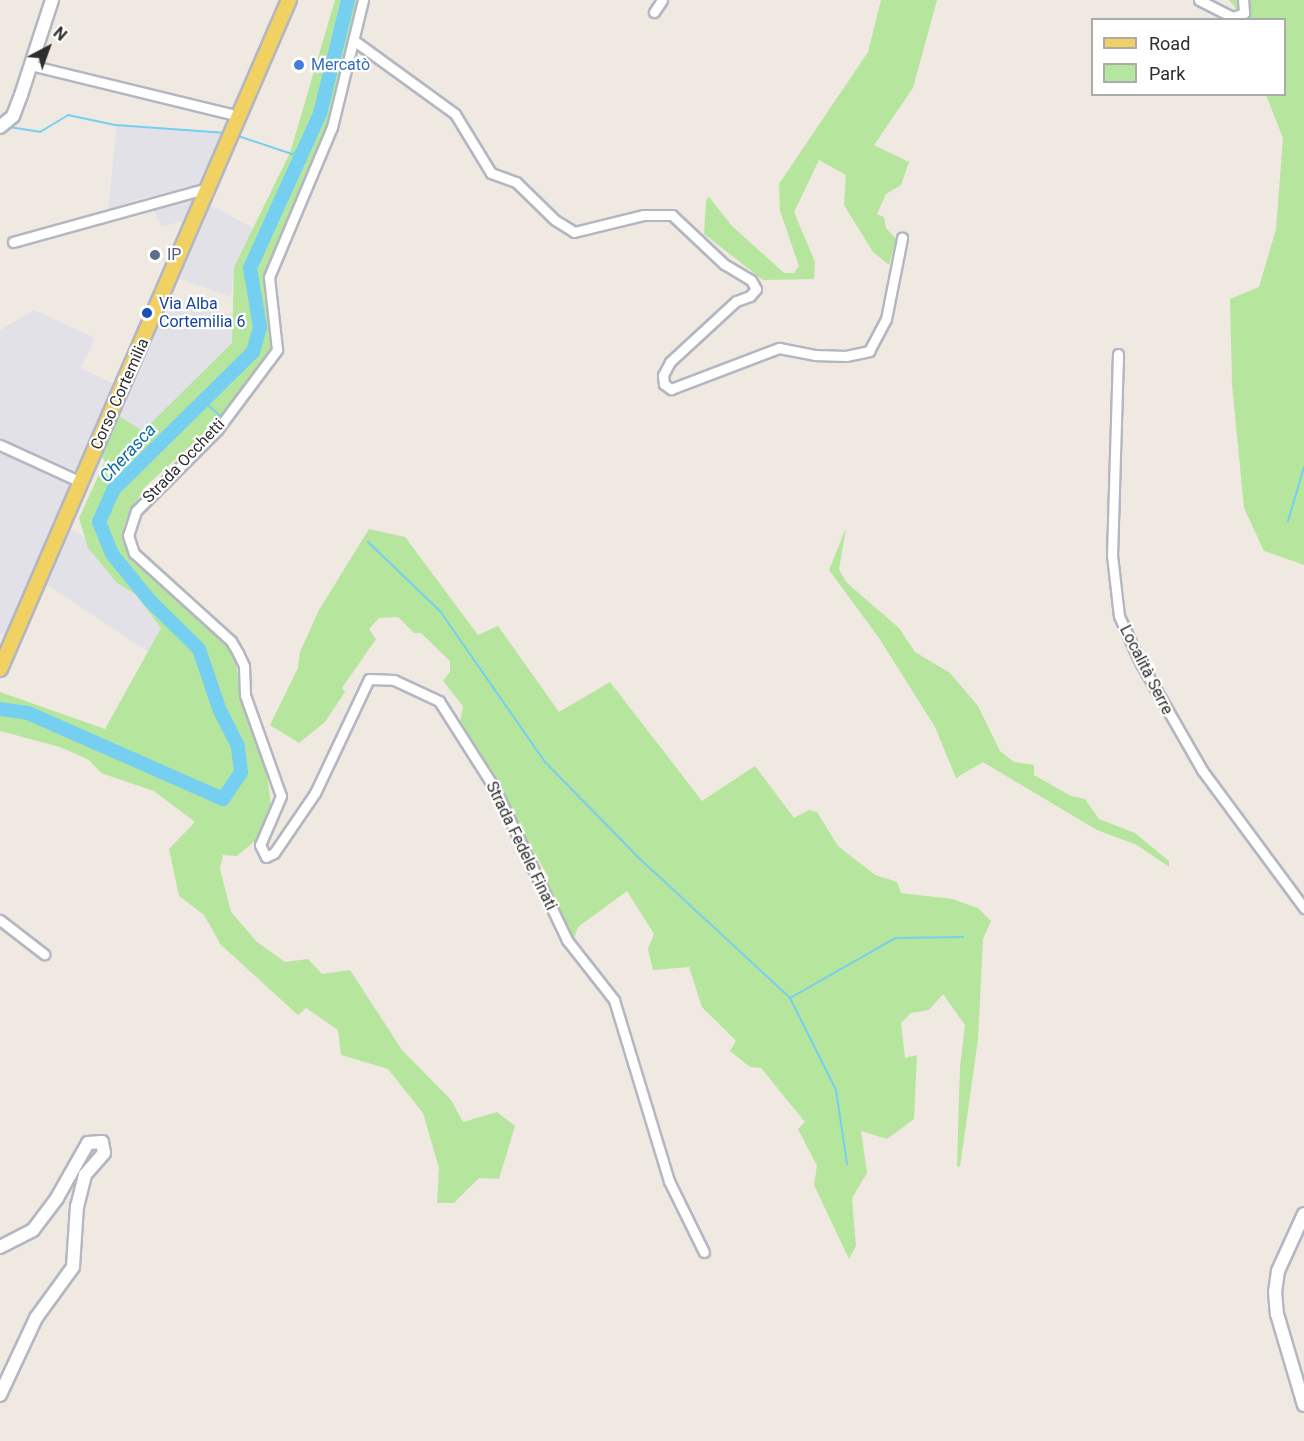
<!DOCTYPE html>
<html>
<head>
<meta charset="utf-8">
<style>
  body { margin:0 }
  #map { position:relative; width:1304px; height:1441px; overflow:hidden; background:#efe9e1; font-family:Roboto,sans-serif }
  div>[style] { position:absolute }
  .industrial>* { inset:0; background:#e3e1e8 }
  .green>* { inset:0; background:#b6e59e }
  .stream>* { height:2px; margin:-1px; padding:0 1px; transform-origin:1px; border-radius:1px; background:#75cff0 }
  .river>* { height:14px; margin:-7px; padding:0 7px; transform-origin:7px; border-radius:7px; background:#75cff0 }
  .roads { filter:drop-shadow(2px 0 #b4b7c1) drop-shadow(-2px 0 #b4b7c1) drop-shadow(0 2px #b4b7c1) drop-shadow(0 -2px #b4b7c1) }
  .street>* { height:9px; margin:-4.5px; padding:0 4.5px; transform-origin:4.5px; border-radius:4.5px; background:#fff }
  .secondary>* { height:12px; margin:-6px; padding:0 6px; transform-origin:6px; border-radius:6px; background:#fff }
  .primary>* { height:14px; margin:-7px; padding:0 7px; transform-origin:7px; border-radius:7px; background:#f2d163 }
  .dots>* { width:16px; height:16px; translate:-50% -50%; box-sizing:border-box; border:3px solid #fff; border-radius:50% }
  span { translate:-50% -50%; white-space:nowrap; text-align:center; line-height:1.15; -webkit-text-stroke:4.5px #fff; paint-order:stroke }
  .shop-label { font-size:16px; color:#366cbe }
  .left { translate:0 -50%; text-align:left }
  .service-label { font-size:16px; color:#4e5e75 }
  .transit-label { font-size:16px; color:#164399 }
  .street-label { font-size:16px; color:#2e2e2e }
  .water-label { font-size:18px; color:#0d6fa3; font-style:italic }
  .legend { position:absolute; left:1091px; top:18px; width:195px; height:78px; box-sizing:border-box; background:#fff; border:2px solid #ababab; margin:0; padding:8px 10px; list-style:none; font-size:18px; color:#2e2e2e }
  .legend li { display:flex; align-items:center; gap:12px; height:30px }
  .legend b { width:30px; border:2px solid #ababab }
  .north { position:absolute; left:18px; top:18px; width:60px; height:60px; -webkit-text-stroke:4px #fff; paint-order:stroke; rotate:41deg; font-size:16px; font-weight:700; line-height:24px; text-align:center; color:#2e2e2e }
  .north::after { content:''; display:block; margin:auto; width:21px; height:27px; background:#2e2e2e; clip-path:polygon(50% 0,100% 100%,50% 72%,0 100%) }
</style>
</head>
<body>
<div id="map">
  <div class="industrial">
    <i style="clip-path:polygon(117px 124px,223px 132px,185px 220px,161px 227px,148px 196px,108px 210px)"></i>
    <i style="clip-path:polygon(209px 204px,256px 230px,234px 267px,231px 297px,174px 277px)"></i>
    <i style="clip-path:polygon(163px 306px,232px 314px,232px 343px,143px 432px,117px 415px)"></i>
    <i style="clip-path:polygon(34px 310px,95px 338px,81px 368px,116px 385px,7px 636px,0 633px,0 330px)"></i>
    <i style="clip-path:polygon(68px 529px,82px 535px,117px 583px,135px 594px,161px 628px,148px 652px,46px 584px)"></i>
  </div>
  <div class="green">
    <i style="clip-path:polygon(335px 0,358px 0,330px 119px,267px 275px,264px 294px,273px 338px,270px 352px,215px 423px,144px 488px,124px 525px,125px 539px,234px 654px,242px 696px,267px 774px,271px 805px,256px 840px,237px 856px,223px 855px,220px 869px,231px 912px,257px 942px,285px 962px,308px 959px,322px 974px,350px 970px,402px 1050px,451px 1100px,463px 1122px,497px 1112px,515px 1126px,499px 1179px,479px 1178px,454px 1203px,437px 1203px,439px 1168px,423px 1113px,388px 1069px,341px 1055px,338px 1030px,306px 1008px,298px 1015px,221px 945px,204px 915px,179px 896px,169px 849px,195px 822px,154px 791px,101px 773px,89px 760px,60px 747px,0 731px,0 692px,105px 729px,161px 628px,135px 594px,117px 583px,88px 548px,79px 518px,105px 461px,100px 455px,117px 415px,143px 431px,232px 343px,234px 267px,290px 153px)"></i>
    <i style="clip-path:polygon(881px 0,937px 0,913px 88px,874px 145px,909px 162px,901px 185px,886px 194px,877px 214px,884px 217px,886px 228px,896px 239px,889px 265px,873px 252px,844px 205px,846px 175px,819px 160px,794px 212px,815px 262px,814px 279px,763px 280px,704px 234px,706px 200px,709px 197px,732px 226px,784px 273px,794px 273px,799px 266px,780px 211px,779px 184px,868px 52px)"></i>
    <i style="clip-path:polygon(1229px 0,1304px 0,1304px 565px,1264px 551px,1244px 508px,1232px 384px,1230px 299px,1259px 287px,1276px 229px,1283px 138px,1266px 95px,1284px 94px,1284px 20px,1238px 19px,1238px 11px)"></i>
    <i style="clip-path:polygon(846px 528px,839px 569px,846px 582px,899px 628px,915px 652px,950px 673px,978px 706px,1000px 751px,1014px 762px,1034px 765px,1034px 775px,1071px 796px,1085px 799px,1099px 819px,1135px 833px,1169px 861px,1169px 867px,1137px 845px,1097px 830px,983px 762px,956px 778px,935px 727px,879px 638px,829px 570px)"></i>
    <i style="clip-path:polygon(369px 529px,405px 537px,478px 635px,498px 626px,559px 712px,610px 682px,702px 801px,755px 766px,794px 818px,809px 810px,817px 812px,838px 846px,875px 875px,897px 882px,901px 893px,952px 899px,978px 908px,991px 921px,983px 939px,978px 1039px,960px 1167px,957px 1166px,960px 1067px,965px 1025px,943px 994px,929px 1010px,911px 1013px,901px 1023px,905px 1058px,917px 1055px,914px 1119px,887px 1139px,861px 1131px,867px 1173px,852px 1198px,856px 1246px,849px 1259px,814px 1185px,817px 1166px,798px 1129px,805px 1122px,761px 1068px,750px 1067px,730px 1051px,736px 1041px,702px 1007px,689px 967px,653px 970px,648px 949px,654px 934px,627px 891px,578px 927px,573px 941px,566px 931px,544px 887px,549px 878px,460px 724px,463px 706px,443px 681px,450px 672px,450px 661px,421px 633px,414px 633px,398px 617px,379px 618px,369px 629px,376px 639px,342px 688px,345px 692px,325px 722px,299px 743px,270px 725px,298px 668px,300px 652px,319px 610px)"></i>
  </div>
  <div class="stream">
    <i style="left:9px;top:127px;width:31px;rotate:9deg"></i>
    <i style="left:40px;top:132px;width:33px;rotate:-31deg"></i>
    <i style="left:68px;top:115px;width:48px;rotate:12deg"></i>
    <i style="left:115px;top:125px;width:112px;rotate:4.1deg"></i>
    <i style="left:235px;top:135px;width:60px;rotate:18.4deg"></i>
    <i style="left:292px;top:154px;width:10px;rotate:-11deg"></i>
    <i style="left:202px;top:400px;width:28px;rotate:41deg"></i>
    <i style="left:1288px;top:521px;width:56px;rotate:-73.5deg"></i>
    <i style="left:368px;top:542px;width:100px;rotate:43.8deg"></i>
    <i style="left:440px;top:611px;width:184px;rotate:55.2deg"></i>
    <i style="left:545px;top:762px;width:134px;rotate:45.6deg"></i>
    <i style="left:639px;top:858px;width:206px;rotate:42.8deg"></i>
    <i style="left:790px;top:998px;width:103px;rotate:63.4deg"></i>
    <i style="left:836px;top:1090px;width:75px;rotate:81.5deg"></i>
    <i style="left:790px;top:998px;width:121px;rotate:-29.7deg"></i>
    <i style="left:895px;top:938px;width:68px;rotate:-0.8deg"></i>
  </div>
  <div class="river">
    <i style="left:0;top:709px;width:28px;rotate:8deg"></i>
    <i style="left:28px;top:713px;width:213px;rotate:23.8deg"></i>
    <i style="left:223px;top:799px;width:32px;rotate:-56deg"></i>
    <i style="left:241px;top:772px;width:26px;rotate:-97deg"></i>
    <i style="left:238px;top:746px;width:39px;rotate:-117deg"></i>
    <i style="left:220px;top:711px;width:65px;rotate:-108.7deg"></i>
    <i style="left:199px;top:649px;width:67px;rotate:-135.6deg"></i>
    <i style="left:151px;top:602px;width:62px;rotate:-129.1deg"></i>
    <i style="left:112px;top:554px;width:35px;rotate:-112deg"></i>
    <i style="left:99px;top:522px;width:36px;rotate:-66deg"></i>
    <i style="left:114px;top:489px;width:195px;rotate:-44.6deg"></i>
    <i style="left:253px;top:352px;width:26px;rotate:-74deg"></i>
    <i style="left:260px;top:327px;width:60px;rotate:-99.6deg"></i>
    <i style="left:250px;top:268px;width:169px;rotate:-65.6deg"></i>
    <i style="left:320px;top:114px;width:117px;rotate:-76.2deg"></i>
  </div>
  <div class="roads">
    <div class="street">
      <i style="left:363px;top:0;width:131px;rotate:103.7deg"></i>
      <i style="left:332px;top:127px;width:163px;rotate:112.8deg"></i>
      <i style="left:269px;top:277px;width:73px;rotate:83.7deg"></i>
      <i style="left:277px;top:350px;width:99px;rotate:126.8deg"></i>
      <i style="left:218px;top:429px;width:116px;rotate:135deg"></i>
      <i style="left:136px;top:511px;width:25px;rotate:108deg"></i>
      <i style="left:128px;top:535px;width:19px;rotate:72deg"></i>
      <i style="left:134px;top:553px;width:131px;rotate:42.2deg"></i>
      <i style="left:231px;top:641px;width:14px;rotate:60deg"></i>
      <i style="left:238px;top:653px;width:14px;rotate:65deg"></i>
      <i style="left:244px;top:666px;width:29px;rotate:88deg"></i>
      <i style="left:245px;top:695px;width:107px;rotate:70.4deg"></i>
      <i style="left:281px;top:796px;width:53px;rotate:113.2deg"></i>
      <i style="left:260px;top:845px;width:13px;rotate:63deg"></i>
      <i style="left:266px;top:857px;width:9px;rotate:-27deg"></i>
      <i style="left:274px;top:853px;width:73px;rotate:-55.7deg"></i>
      <i style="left:315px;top:793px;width:126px;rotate:-64.7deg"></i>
      <i style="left:369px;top:679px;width:25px;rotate:2deg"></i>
      <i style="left:394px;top:680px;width:50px;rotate:25deg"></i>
      <i style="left:439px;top:701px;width:104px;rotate:57.5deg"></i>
      <i style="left:495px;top:789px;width:167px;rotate:64.5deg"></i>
      <i style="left:567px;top:940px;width:76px;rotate:51.9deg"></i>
      <i style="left:614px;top:1000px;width:189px;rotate:73.1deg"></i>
      <i style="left:669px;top:1181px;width:79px;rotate:63.8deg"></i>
      <i style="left:1199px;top:0;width:38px;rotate:27deg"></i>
      <i style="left:1233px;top:17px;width:12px;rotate:-20deg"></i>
      <i style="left:1244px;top:13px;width:13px;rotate:-94deg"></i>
      <i style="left:654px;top:12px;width:14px;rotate:-56deg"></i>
      <i style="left:356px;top:42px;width:122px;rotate:36deg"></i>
      <i style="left:455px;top:114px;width:69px;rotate:58.6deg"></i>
      <i style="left:491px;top:173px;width:27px;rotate:20deg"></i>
      <i style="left:516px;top:182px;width:54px;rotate:44.3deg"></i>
      <i style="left:555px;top:220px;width:22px;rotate:32deg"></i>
      <i style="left:574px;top:232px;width:71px;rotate:-13.8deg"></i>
      <i style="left:643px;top:215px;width:29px"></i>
      <i style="left:672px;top:215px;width:71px;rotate:43.3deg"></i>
      <i style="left:724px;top:264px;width:31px;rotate:31deg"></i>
      <i style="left:751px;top:280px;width:10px;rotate:61deg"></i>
      <i style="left:756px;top:289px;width:9px;rotate:131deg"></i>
      <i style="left:750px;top:296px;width:15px;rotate:160deg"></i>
      <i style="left:736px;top:301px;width:90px;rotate:137.3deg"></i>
      <i style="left:670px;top:362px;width:15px;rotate:118deg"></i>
      <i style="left:663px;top:375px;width:9px;rotate:84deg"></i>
      <i style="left:664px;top:384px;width:9px;rotate:36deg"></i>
      <i style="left:671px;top:389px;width:116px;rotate:-20.8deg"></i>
      <i style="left:779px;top:348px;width:36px;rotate:11deg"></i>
      <i style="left:814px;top:355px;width:32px;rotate:2deg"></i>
      <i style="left:846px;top:356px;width:24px;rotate:-12deg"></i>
      <i style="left:869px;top:351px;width:36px;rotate:-62deg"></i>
      <i style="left:886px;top:319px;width:83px;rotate:-78.8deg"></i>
      <i style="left:30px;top:65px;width:215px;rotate:13.7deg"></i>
      <i style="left:13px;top:242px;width:202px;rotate:-15.5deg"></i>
      <i style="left:1118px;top:354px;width:201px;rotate:91.7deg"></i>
      <i style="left:1112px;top:555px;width:61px;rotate:83.5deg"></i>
      <i style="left:1119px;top:616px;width:51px;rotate:65.5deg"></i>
      <i style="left:1140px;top:662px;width:125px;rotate:60.1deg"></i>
      <i style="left:1202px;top:770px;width:172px;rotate:53.5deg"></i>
      <i style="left:0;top:445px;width:89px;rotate:24.6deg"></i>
      <i style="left:0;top:920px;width:56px;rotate:37.7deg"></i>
    </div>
    <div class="secondary">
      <i style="left:0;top:127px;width:17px;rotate:-40deg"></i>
      <i style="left:13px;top:116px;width:22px;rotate:-69deg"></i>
      <i style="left:21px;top:95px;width:100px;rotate:-71.9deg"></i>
      <i style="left:1304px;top:1214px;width:63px;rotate:114.5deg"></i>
      <i style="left:1278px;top:1271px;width:21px;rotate:98deg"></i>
      <i style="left:1275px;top:1292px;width:22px;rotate:85deg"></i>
      <i style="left:1277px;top:1314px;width:95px;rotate:73.5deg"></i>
      <i style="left:0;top:1247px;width:37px;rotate:-27deg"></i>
      <i style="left:33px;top:1230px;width:40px;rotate:-53deg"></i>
      <i style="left:57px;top:1198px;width:63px;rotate:-60.6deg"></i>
      <i style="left:88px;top:1143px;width:14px;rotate:-4deg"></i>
      <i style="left:102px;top:1142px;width:11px;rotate:80deg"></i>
      <i style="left:104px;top:1153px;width:29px;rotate:131deg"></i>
      <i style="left:85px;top:1175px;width:32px;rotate:104deg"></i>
      <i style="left:77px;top:1206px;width:61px;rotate:93.8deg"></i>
      <i style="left:73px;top:1267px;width:63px;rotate:126deg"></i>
      <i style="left:36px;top:1318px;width:85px;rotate:115.1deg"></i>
    </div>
    <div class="primary">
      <i style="left:0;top:669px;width:729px;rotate:-66.64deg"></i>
    </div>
  </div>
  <div class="dots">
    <i style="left:299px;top:65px;background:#3f7fe0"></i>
    <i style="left:155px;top:255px;background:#5c6f8a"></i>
    <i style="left:147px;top:313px;background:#1a4fb4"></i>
  </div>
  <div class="shop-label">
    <span class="left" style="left:311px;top:65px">Mercatò</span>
  </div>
  <div class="service-label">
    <span class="left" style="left:167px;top:255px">IP</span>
  </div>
  <div class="transit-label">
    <span class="left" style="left:159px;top:313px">Via Alba<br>Cortemilia 6</span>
  </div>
  <div class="street-label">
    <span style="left:120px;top:394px;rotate:-66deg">Corso Cortemilia</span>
    <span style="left:184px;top:461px;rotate:-46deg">Strada Occhetti</span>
    <span style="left:1146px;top:670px;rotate:63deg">Località Serre</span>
    <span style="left:521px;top:846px;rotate:64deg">Strada Fedele Finati</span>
  </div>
  <div class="water-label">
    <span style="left:128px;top:453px;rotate:-47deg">Cherasca</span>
  </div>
  <ul class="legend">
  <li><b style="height:8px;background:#f2d163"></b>Road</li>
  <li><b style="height:16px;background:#b6e59e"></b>Park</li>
  </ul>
  <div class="north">N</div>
</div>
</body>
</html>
